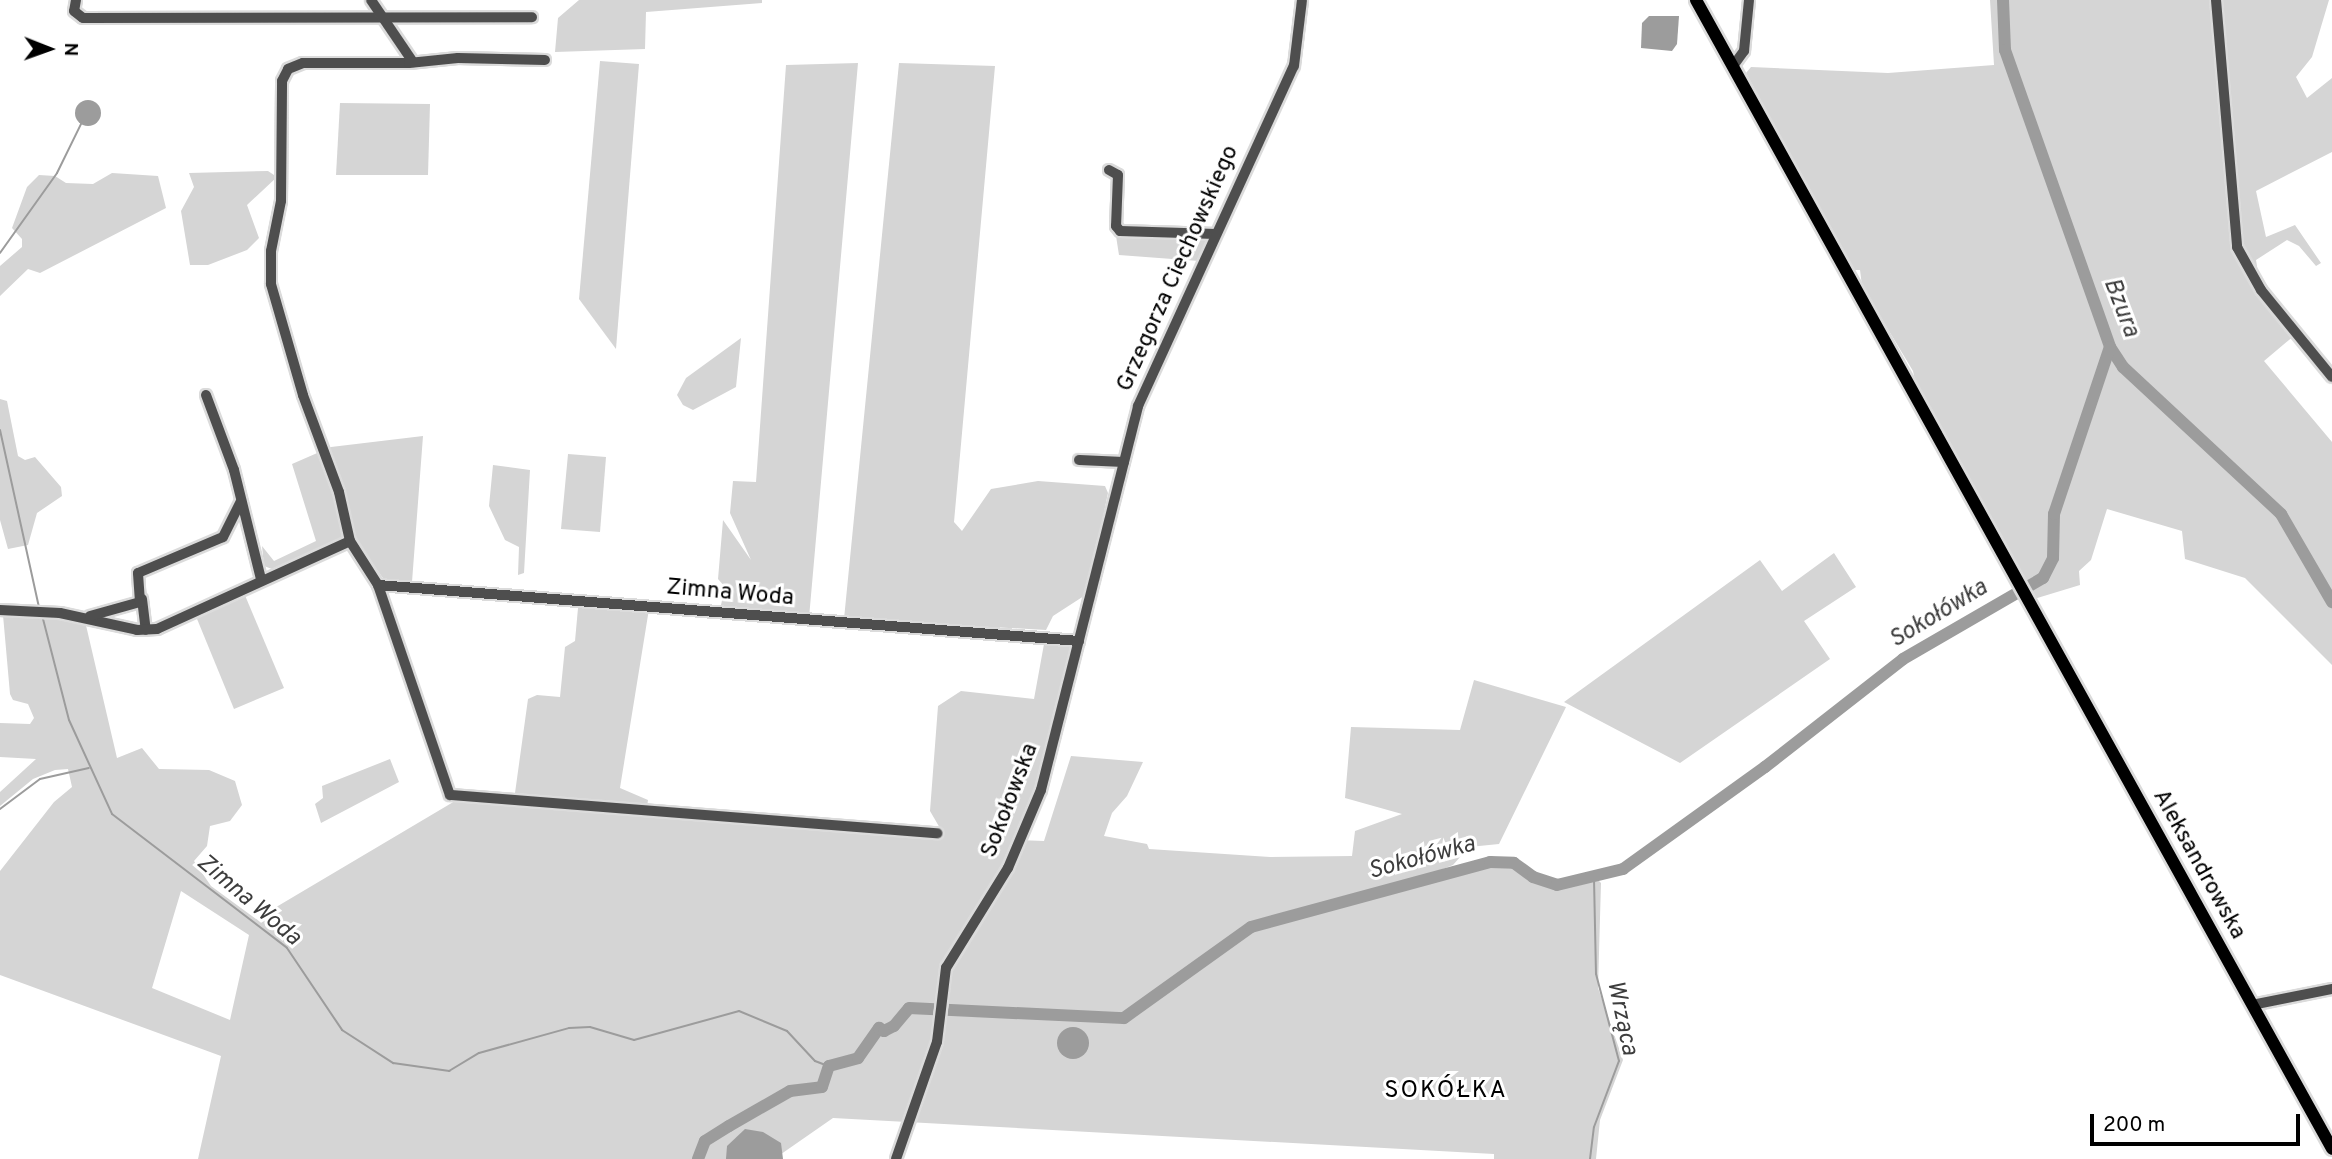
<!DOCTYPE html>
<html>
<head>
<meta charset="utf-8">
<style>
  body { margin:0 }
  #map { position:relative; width:2332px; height:1159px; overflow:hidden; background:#fff; font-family:Overpass,sans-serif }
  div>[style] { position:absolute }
  .green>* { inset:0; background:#d5d5d5 }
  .water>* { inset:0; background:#9c9c9c }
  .round { border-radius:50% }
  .stream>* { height:2px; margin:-1px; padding:0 1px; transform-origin:1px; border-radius:1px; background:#9c9c9c }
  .river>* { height:12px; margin:-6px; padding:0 6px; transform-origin:6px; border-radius:6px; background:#9c9c9c }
  .roads { filter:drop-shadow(2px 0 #dbdbdb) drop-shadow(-2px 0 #dbdbdb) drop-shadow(0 2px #dbdbdb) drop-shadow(0 -2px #dbdbdb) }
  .minor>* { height:10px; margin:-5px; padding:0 5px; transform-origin:5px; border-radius:5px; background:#4e4e4e }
  .major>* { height:12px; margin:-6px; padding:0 6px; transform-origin:6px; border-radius:6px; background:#000 }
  span { translate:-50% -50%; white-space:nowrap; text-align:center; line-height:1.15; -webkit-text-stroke:6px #fff; paint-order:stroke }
  .street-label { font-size:23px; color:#000 }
  .water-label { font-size:24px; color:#3d3d3d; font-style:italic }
  .neighbourhood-label { font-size:24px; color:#000; letter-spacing:2px }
  .north { position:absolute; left:14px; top:14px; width:70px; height:70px; -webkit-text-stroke:5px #fff; paint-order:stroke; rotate:91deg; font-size:19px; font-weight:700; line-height:28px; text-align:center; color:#000 }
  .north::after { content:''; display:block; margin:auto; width:24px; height:32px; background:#000; clip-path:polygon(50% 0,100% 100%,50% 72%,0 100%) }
  .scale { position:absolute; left:2090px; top:1114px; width:210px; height:32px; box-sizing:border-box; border:4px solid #000; border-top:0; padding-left:9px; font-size:21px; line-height:24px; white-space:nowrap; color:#000; -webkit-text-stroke:5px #fff; paint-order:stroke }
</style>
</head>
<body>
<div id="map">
  <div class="green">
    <i style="clip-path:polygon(579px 0,762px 0,762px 3px,646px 12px,645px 49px,555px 52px,558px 18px)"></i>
    <i style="clip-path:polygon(1990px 0,2329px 0,2312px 57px,2296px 77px,2307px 98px,2332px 78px,2332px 152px,2256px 191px,2266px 237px,2295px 225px,2321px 263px,2316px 266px,2299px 246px,2287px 240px,2256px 260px,2261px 291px,2295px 335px,2264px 361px,2332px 442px,2332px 665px,2245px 578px,2185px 559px,2182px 531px,2107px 509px,2091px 560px,2079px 571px,2080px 585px,2034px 599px,1916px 385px,1913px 371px,1862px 286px,1860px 270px,1853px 270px,1840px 247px,1746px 73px,1751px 67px,1888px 73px,1994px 65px)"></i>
    <i style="clip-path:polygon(600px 61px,639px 64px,616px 349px,579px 299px)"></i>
    <i style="clip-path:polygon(858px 63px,809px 618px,725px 609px,721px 605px,725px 587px,718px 579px,723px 520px,751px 560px,730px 513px,733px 481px,756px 482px,786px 65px)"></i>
    <i style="clip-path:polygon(899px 63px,995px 66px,954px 522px,962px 531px,991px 489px,1038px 481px,1105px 486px,1108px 493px,1087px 594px,1053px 616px,1046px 630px,844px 619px)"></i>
    <i style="clip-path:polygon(340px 103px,430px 104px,428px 175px,336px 175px)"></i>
    <i style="clip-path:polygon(268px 171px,277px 177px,247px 205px,259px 238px,247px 250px,208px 265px,190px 265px,181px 211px,194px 187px,189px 173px)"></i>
    <i style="clip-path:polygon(112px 173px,158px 176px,166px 208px,40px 273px,28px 269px,0 296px,0 266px,22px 247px,22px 239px,12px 228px,27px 187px,39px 175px,55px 176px,66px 183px,93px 184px)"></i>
    <i style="clip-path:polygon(1116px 236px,1209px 238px,1199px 261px,1119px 255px)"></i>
    <i style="clip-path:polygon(741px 338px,736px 387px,693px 410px,683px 405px,677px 395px,686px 378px)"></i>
    <i style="clip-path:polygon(0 399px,7px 401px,18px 456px,25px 460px,35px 457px,61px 487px,62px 496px,37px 513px,28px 545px,8px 549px,0 520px)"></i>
    <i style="clip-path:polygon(423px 436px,412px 582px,385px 581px,357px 542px,345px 537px,272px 569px,264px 566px,262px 546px,274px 561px,316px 541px,292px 464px,331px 447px)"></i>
    <i style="clip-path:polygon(568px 454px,606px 457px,600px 532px,561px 529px)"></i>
    <i style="clip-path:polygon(493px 465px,530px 470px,524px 573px,518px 575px,519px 547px,505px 540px,489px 506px)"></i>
    <i style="clip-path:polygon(1834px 553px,1856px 587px,1804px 621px,1830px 659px,1680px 763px,1564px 702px,1760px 560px,1782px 591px)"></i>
    <i style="clip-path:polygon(244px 593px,284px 688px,234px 709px,195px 614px)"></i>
    <i style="clip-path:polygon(585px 604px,649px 609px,620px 788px,648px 800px,647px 807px,515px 793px,528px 699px,537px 695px,560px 697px,565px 647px,575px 641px,578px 608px)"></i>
    <i style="clip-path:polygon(evenodd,3px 615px,85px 621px,117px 758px,142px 748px,159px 769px,209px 770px,235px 781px,242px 805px,230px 821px,210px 826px,207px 846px,194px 861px,211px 886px,256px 919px,455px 801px,944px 835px,930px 811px,938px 706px,961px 691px,1034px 699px,1044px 644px,1073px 643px,1028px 814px,1018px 840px,1044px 841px,1071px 756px,1143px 762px,1127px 796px,1112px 813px,1104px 836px,1147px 844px,1149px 849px,1270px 857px,1352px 856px,1355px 831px,1402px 814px,1345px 798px,1351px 727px,1460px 730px,1474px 680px,1566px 707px,1499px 844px,1469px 847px,1453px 865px,1443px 869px,1520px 864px,1548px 880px,1593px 875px,1601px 883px,1598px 988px,1623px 1060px,1600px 1120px,1596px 1159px,1494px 1159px,1494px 1154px,833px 1118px,774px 1159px,198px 1159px,221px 1056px,0 975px,0 871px,54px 802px,72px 787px,68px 769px,55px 770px,33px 779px,0 806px,0 792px,36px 759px,0 757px,0 723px,30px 724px,34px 718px,28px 704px,13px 700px,10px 694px,3px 615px,181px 891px,249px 935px,230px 1020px,152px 988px,181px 891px)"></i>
    <i style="clip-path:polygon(390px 759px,399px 782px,321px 823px,315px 804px,323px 798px,322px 786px)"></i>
  </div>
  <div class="water">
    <i style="clip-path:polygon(1649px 16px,1679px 16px,1677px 44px,1672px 51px,1641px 48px,1642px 23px)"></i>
    <i class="round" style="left:75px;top:100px;width:26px;height:26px"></i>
    <i class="round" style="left:1057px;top:1027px;width:32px;height:32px"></i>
    <i style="clip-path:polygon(745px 1129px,763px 1132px,781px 1143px,783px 1159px,726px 1159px,727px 1146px)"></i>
  </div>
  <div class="stream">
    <i style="left:0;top:253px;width:98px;rotate:-54.5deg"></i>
    <i style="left:57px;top:173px;width:55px;rotate:-63.9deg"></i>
    <i style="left:0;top:430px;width:181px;rotate:77.6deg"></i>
    <i style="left:42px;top:615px;width:108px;rotate:75.6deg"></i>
    <i style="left:69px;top:720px;width:103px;rotate:65.4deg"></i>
    <i style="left:112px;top:814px;width:220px;rotate:37.4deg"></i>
    <i style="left:287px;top:948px;width:99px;rotate:56.1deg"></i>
    <i style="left:342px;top:1030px;width:61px;rotate:32.9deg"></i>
    <i style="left:393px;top:1063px;width:57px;rotate:8.1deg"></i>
    <i style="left:449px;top:1071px;width:35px;rotate:-31deg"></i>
    <i style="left:479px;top:1053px;width:93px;rotate:-15.5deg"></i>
    <i style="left:569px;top:1028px;width:21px;rotate:-3deg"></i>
    <i style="left:590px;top:1027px;width:46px;rotate:16.5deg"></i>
    <i style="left:634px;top:1040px;width:109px;rotate:-15.4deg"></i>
    <i style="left:739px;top:1011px;width:52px;rotate:22.6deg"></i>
    <i style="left:787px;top:1031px;width:41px;rotate:47deg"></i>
    <i style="left:815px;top:1061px;width:14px;rotate:21deg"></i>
    <i style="left:0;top:809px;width:50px;rotate:-36.9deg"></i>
    <i style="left:40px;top:779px;width:50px;rotate:-12.7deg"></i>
    <i style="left:1590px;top:1159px;width:32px;rotate:-83deg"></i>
    <i style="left:1594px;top:1127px;width:71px;rotate:-69.3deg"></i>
    <i style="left:1619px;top:1061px;width:90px;rotate:-104.8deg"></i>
    <i style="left:1596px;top:974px;width:96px;rotate:-91.2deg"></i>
  </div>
  <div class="river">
    <i style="left:2003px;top:0;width:50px;rotate:87.7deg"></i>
    <i style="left:2005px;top:50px;width:315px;rotate:70.5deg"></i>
    <i style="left:2110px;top:347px;width:24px;rotate:57deg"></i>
    <i style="left:2123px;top:367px;width:216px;rotate:42.9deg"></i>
    <i style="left:2281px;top:514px;width:102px;rotate:59.9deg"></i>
    <i style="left:698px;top:1159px;width:19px;rotate:-69deg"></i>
    <i style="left:705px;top:1141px;width:28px;rotate:-32deg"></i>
    <i style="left:729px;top:1126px;width:70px;rotate:-29.8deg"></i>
    <i style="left:790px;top:1091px;width:32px;rotate:-7deg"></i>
    <i style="left:822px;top:1087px;width:22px;rotate:-72deg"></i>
    <i style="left:829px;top:1066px;width:30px;rotate:-15deg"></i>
    <i style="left:858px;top:1058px;width:37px;rotate:-55deg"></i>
    <i style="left:879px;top:1028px;width:6px;rotate:31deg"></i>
    <i style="left:884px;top:1031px;width:11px;rotate:-27deg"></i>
    <i style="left:894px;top:1026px;width:23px;rotate:-50deg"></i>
    <i style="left:909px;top:1008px;width:215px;rotate:2.7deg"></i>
    <i style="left:1124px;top:1018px;width:156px;rotate:-35.6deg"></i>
    <i style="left:1251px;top:927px;width:248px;rotate:-15.2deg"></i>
    <i style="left:1490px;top:862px;width:24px;rotate:2deg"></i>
    <i style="left:1514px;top:863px;width:24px;rotate:36deg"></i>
    <i style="left:1533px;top:877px;width:25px;rotate:18deg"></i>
    <i style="left:1557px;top:885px;width:68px;rotate:-13.6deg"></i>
    <i style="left:1623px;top:869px;width:175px;rotate:-35.7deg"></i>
    <i style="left:1765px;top:767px;width:175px;rotate:-38deg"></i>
    <i style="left:1903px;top:659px;width:162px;rotate:-30.1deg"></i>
    <i style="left:2043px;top:578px;width:22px;rotate:-63deg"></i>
    <i style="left:2053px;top:558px;width:44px;rotate:-88.7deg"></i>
    <i style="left:2054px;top:514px;width:176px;rotate:-71.5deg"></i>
  </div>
  <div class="roads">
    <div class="minor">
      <i style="left:76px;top:0;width:11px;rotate:100deg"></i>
      <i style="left:74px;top:11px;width:11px;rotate:38deg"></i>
      <i style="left:83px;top:18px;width:449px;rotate:-0.1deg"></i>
      <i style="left:371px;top:0;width:75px;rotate:55.9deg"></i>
      <i style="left:2216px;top:0;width:248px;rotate:85.1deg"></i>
      <i style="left:2237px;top:247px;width:49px;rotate:60.8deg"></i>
      <i style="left:2261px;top:290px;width:112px;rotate:50.8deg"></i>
      <i style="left:1733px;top:66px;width:19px;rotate:-54deg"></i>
      <i style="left:1744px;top:51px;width:51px;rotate:-84.4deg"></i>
      <i style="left:1109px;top:170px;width:10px;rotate:29deg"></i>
      <i style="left:1118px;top:175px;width:51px;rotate:92.2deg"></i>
      <i style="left:1116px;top:226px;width:6px;rotate:51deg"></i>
      <i style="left:1120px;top:231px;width:96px;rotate:1.8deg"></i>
      <i style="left:206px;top:395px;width:80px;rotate:69.5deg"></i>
      <i style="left:234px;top:470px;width:112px;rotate:76.1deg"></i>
      <i style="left:1079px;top:460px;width:45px;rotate:2.5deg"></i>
      <i style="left:350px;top:541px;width:50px;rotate:-102.7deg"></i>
      <i style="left:339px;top:492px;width:103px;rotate:-110.4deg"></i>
      <i style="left:303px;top:395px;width:116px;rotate:-106.1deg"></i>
      <i style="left:271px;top:284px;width:33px;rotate:-90deg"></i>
      <i style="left:271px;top:251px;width:51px;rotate:-78.7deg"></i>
      <i style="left:281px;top:201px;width:120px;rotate:-89.5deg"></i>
      <i style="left:282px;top:81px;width:13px;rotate:-63deg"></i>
      <i style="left:288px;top:69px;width:16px;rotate:-22deg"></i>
      <i style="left:303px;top:63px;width:106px"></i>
      <i style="left:409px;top:63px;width:49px;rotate:-5.8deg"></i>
      <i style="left:458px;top:58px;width:87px;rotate:1.3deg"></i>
      <i style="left:378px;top:585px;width:703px;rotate:4.57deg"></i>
      <i style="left:142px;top:599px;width:31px;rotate:83deg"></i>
      <i style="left:0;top:610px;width:60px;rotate:2.9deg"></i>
      <i style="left:60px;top:613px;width:79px;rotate:12.4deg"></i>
      <i style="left:137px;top:630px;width:20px;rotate:-3deg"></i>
      <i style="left:157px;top:629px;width:212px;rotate:-24.5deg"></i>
      <i style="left:350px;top:541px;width:52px;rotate:57.5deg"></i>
      <i style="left:378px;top:585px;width:222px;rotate:71.1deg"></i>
      <i style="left:450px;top:795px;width:489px;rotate:4.5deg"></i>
      <i style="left:90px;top:616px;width:52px;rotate:-15.6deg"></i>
      <i style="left:140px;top:602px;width:29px;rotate:-94deg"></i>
      <i style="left:138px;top:573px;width:92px;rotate:-23deg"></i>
      <i style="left:223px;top:537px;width:40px;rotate:-63.4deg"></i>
      <i style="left:2252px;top:1005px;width:82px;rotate:-11.3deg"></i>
      <i style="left:896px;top:1159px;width:124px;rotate:-70.7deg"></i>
      <i style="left:937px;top:1042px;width:75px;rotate:-83.1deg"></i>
      <i style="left:946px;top:968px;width:118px;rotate:-58.2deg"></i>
      <i style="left:1008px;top:868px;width:85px;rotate:-67.1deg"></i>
      <i style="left:1041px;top:790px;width:396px;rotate:-75.8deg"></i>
      <i style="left:1138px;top:406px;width:374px;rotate:-65.4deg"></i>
      <i style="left:1294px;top:66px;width:66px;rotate:-83.1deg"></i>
    </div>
    <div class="major">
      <i style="left:1696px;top:0;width:1313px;rotate:61.03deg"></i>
    </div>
  </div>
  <div class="street-label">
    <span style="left:1179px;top:269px;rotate:-66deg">Grzegorza Ciechowskiego</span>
    <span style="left:730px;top:594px;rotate:5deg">Zimna Woda</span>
    <span style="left:1011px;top:801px;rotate:-69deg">Sokołowska</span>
    <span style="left:2198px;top:865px;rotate:61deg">Aleksandrowska</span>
  </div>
  <div class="water-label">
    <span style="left:2120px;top:308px;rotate:69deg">Bzura</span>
    <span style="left:1939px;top:615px;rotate:-31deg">Sokołówka</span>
    <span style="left:1422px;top:859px;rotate:-15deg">Sokołówka</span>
    <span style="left:248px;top:901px;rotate:40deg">Zimna Woda</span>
    <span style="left:1621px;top:1018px;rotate:78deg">Wrząca</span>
  </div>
  <div class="neighbourhood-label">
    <span style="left:1446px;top:1092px">SOKÓŁKA</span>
  </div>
  <div class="north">N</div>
  <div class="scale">200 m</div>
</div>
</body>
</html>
